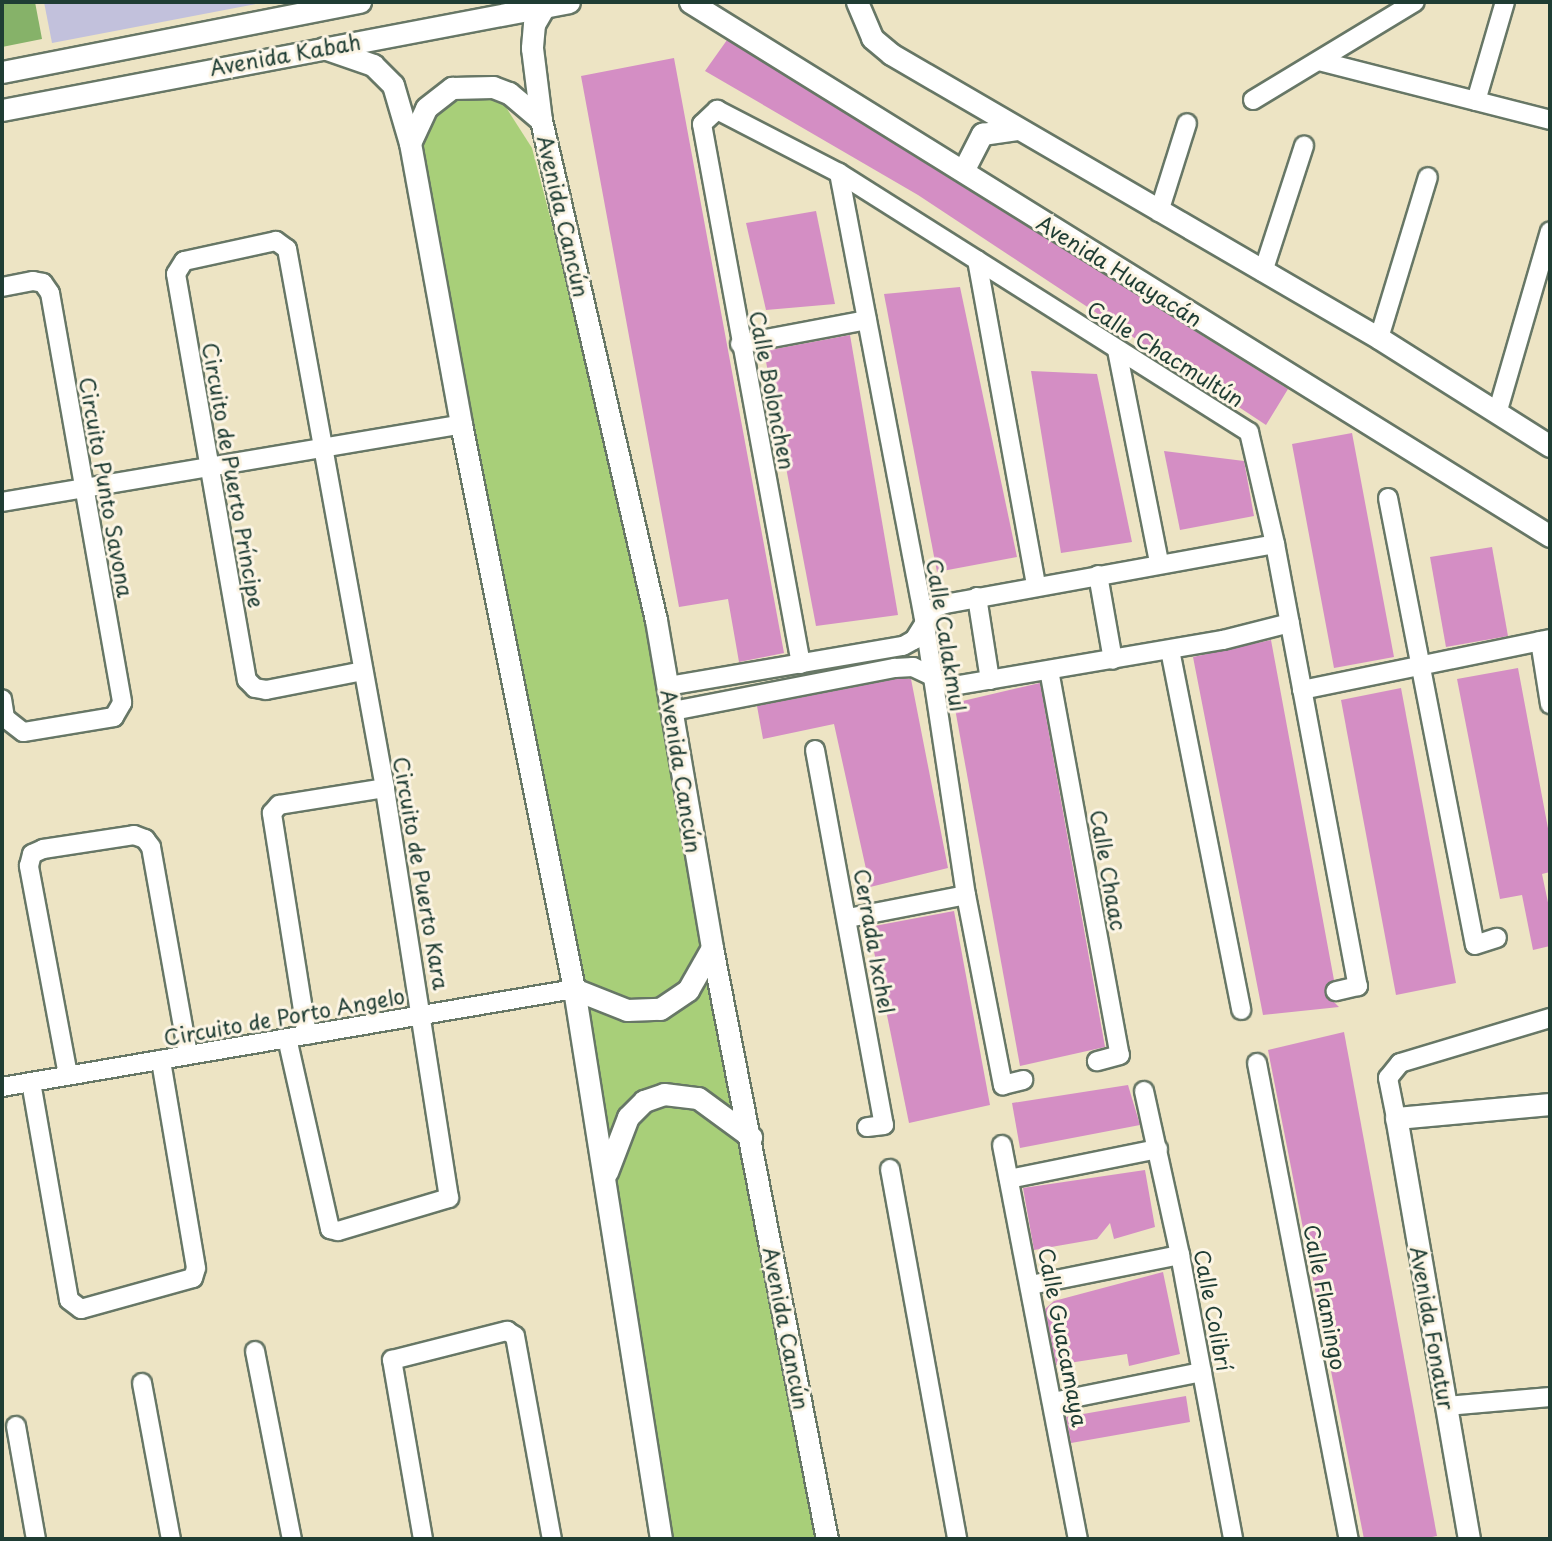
<!DOCTYPE html>
<html>
<head>
<meta charset="utf-8">
<style>
  body { margin:0 }
  #map { position:relative; width:1552px; height:1541px; overflow:hidden; background:#ede4c4; font-family:"Playpen Sans",sans-serif }
  div>[style] { position:absolute }
  .industrial>* { inset:0; background:#c2c1dc }
  .green>* { inset:0; background:#a8cf79 }
  .forest>* { inset:0; background:#86b269 }
  .building>* { inset:0; background:#d48ec4 }
  .roads { filter:drop-shadow(2px 0 #677766) drop-shadow(-2px 0 #677766) drop-shadow(0 2px #677766) drop-shadow(0 -2px #677766) }
  .minor>* { height:18px; margin:-9px; padding:0 9px; transform-origin:9px; border-radius:9px; background:#fff }
  .major>* { height:21px; margin:-10.5px; padding:0 10.5px; transform-origin:10.5px; border-radius:10.5px; background:#fff }
  span { translate:-50% -50%; white-space:nowrap; text-align:center; line-height:1.15; -webkit-text-stroke:6px #fcf5e5; paint-order:stroke }
  .street-label { font-size:21px; color:#1f3d34 }
  .frame { position:absolute; inset:0; border:4px solid #1f3d34; pointer-events:none }
</style>
</head>
<body>
<div id="map">
  <div class="industrial">
    <i style="clip-path:polygon(44px 2px,266px 2px,52px 43px)"></i>
  </div>
  <div class="green">
    <i style="clip-path:polygon(493px 87px,532px 148px,656px 620px,826px 1539px,662px 1539px,414px 133px,446px 92px)"></i>
  </div>
  <div class="forest">
    <i style="clip-path:polygon(2px 2px,35px 2px,42px 39px,2px 47px)"></i>
  </div>
  <div class="building">
    <i style="clip-path:polygon(727px 40px,1288px 389px,1266px 425px,918px 195px,705px 71px)"></i>
    <i style="clip-path:polygon(674px 58px,784px 653px,739px 662px,728px 599px,679px 607px,581px 76px)"></i>
    <i style="clip-path:polygon(816px 211px,835px 304px,766px 310px,746px 223px)"></i>
    <i style="clip-path:polygon(960px 287px,1017px 557px,937px 572px,884px 294px)"></i>
    <i style="clip-path:polygon(850px 335px,898px 615px,816px 626px,764px 351px)"></i>
    <i style="clip-path:polygon(1031px 371px,1097px 374px,1132px 542px,1061px 553px)"></i>
    <i style="clip-path:polygon(1352px 433px,1394px 657px,1334px 668px,1292px 444px)"></i>
    <i style="clip-path:polygon(1164px 451px,1244px 461px,1254px 516px,1180px 530px)"></i>
    <i style="clip-path:polygon(1492px 547px,1508px 636px,1446px 647px,1430px 557px)"></i>
    <i style="clip-path:polygon(1271px 640px,1334px 980px,1325px 993px,1339px 1007px,1263px 1015px,1193px 657px)"></i>
    <i style="clip-path:polygon(1518px 668px,1550px 839px,1550px 872px,1542px 874px,1550px 912px,1550px 946px,1533px 950px,1522px 895px,1500px 899px,1457px 679px)"></i>
    <i style="clip-path:polygon(896px 679px,911px 679px,948px 868px,870px 887px,834px 724px,763px 739px,757px 706px)"></i>
    <i style="clip-path:polygon(1040px 683px,1105px 1047px,1020px 1066px,954px 703px)"></i>
    <i style="clip-path:polygon(1401px 688px,1456px 983px,1396px 995px,1341px 700px)"></i>
    <i style="clip-path:polygon(954px 911px,990px 1105px,909px 1123px,869px 927px)"></i>
    <i style="clip-path:polygon(1344px 1032px,1437px 1536px,1422px 1539px,1364px 1539px,1268px 1050px)"></i>
    <i style="clip-path:polygon(1128px 1085px,1140px 1125px,1020px 1148px,1012px 1103px)"></i>
    <i style="clip-path:polygon(1145px 1170px,1155px 1227px,1114px 1239px,1110px 1223px,1097px 1239px,1034px 1250px,1023px 1188px)"></i>
    <i style="clip-path:polygon(1163px 1272px,1180px 1354px,1129px 1366px,1127px 1354px,1056px 1365px,1045px 1309px,1054px 1301px)"></i>
    <i style="clip-path:polygon(1186px 1396px,1190px 1422px,1071px 1443px,1066px 1417px)"></i>
  </div>
  <div class="roads">
    <div class="minor">
      <i style="left:1319px;top:61px;width:238px;rotate:14.3deg"></i>
      <i style="left:1253px;top:100px;width:189px;rotate:-31.2deg"></i>
      <i style="left:1476px;top:101px;width:103px;rotate:-73.7deg"></i>
      <i style="left:839px;top:173px;width:453px;rotate:79.2deg"></i>
      <i style="left:924px;top:618px;width:280px;rotate:81.4deg"></i>
      <i style="left:966px;top:895px;width:194px;rotate:79deg"></i>
      <i style="left:1003px;top:1085px;width:21px;rotate:-14deg"></i>
      <i style="left:1159px;top:212px;width:93px;rotate:-72.5deg"></i>
      <i style="left:977px;top:260px;width:330px;rotate:79.7deg"></i>
      <i style="left:1263px;top:272px;width:133px;rotate:-72deg"></i>
      <i style="left:2px;top:287px;width:32px;rotate:-11deg"></i>
      <i style="left:33px;top:281px;width:10px;rotate:11deg"></i>
      <i style="left:43px;top:283px;width:12px;rotate:55deg"></i>
      <i style="left:50px;top:293px;width:416px;rotate:80deg"></i>
      <i style="left:122px;top:703px;width:16px;rotate:120deg"></i>
      <i style="left:114px;top:717px;width:92px;rotate:170.6deg"></i>
      <i style="left:23px;top:732px;width:23px;rotate:-142deg"></i>
      <i style="left:5px;top:718px;width:19px;rotate:-99deg"></i>
      <i style="left:1379px;top:338px;width:168px;rotate:-73.1deg"></i>
      <i style="left:740px;top:344px;width:129px;rotate:-10.7deg"></i>
      <i style="left:1117px;top:350px;width:217px;rotate:78.8deg"></i>
      <i style="left:1498px;top:410px;width:186px;rotate:-73.8deg"></i>
      <i style="left:1388px;top:498px;width:455px;rotate:79deg"></i>
      <i style="left:1475px;top:945px;width:23px;rotate:-18deg"></i>
      <i style="left:2px;top:502px;width:466px;rotate:-9.6deg"></i>
      <i style="left:1098px;top:575px;width:86px;rotate:80deg"></i>
      <i style="left:977px;top:597px;width:84px;rotate:81.1deg"></i>
      <i style="left:1540px;top:641px;width:64px;rotate:81deg"></i>
      <i style="left:1170px;top:650px;width:367px;rotate:78.8deg"></i>
      <i style="left:801px;top:664px;width:549px;rotate:-100.39deg"></i>
      <i style="left:702px;top:124px;width:21px;rotate:-43deg"></i>
      <i style="left:717px;top:110px;width:137px;rotate:27.3deg"></i>
      <i style="left:839px;top:173px;width:485px;rotate:32.3deg"></i>
      <i style="left:1249px;top:432px;width:115px;rotate:76.9deg"></i>
      <i style="left:1275px;top:544px;width:450px;rotate:79.4deg"></i>
      <i style="left:1358px;top:986px;width:23px;rotate:167deg"></i>
      <i style="left:1049px;top:670px;width:391px;rotate:79.6deg"></i>
      <i style="left:1120px;top:1055px;width:24px;rotate:165deg"></i>
      <i style="left:668px;top:686px;width:238px;rotate:-9.7deg"></i>
      <i style="left:903px;top:646px;width:13px;rotate:-29deg"></i>
      <i style="left:914px;top:640px;width:38px;rotate:-58deg"></i>
      <i style="left:934px;top:608px;width:12px;rotate:-20deg"></i>
      <i style="left:945px;top:604px;width:335px;rotate:-10.3deg"></i>
      <i style="left:1302px;top:690px;width:253px;rotate:-11.6deg"></i>
      <i style="left:673px;top:711px;width:226px;rotate:-11deg"></i>
      <i style="left:895px;top:668px;width:18px;rotate:-3deg"></i>
      <i style="left:913px;top:667px;width:44px;rotate:25.4deg"></i>
      <i style="left:953px;top:686px;width:274px;rotate:-9.7deg"></i>
      <i style="left:1223px;top:640px;width:69px;rotate:-14.2deg"></i>
      <i style="left:815px;top:750px;width:381px;rotate:79.6deg"></i>
      <i style="left:884px;top:1125px;width:17px;rotate:173deg"></i>
      <i style="left:848px;top:918px;width:120px;rotate:-11deg"></i>
      <i style="left:307px;top:1035px;width:225px;rotate:-99deg"></i>
      <i style="left:272px;top:813px;width:11px;rotate:-49deg"></i>
      <i style="left:279px;top:805px;width:107px;rotate:-9.1deg"></i>
      <i style="left:287px;top:1038px;width:196px;rotate:77.3deg"></i>
      <i style="left:330px;top:1229px;width:8px;rotate:14deg"></i>
      <i style="left:338px;top:1231px;width:116px;rotate:-16.6deg"></i>
      <i style="left:449px;top:1198px;width:415px;rotate:-98.9deg"></i>
      <i style="left:385px;top:788px;width:548px;rotate:-100.3deg"></i>
      <i style="left:287px;top:249px;width:14px;rotate:-144deg"></i>
      <i style="left:276px;top:241px;width:94px;rotate:167.7deg"></i>
      <i style="left:184px;top:261px;width:15px;rotate:122deg"></i>
      <i style="left:176px;top:274px;width:412px;rotate:80.1deg"></i>
      <i style="left:247px;top:680px;width:11px;rotate:45deg"></i>
      <i style="left:255px;top:688px;width:11px;rotate:10deg"></i>
      <i style="left:266px;top:690px;width:99px;rotate:-11.1deg"></i>
      <i style="left:1257px;top:1063px;width:485px;rotate:79.1deg"></i>
      <i style="left:68px;top:1075px;width:213px;rotate:-100.6deg"></i>
      <i style="left:29px;top:866px;width:12px;rotate:-76deg"></i>
      <i style="left:32px;top:854px;width:12px;rotate:-24deg"></i>
      <i style="left:43px;top:849px;width:92px;rotate:-8.7deg"></i>
      <i style="left:134px;top:835px;width:12px;rotate:20deg"></i>
      <i style="left:145px;top:839px;width:10px;rotate:53deg"></i>
      <i style="left:151px;top:847px;width:211px;rotate:79.9deg"></i>
      <i style="left:31px;top:1082px;width:221px;rotate:80.1deg"></i>
      <i style="left:69px;top:1300px;width:15px;rotate:37deg"></i>
      <i style="left:81px;top:1309px;width:116px;rotate:-15.5deg"></i>
      <i style="left:193px;top:1278px;width:10px;rotate:-73deg"></i>
      <i style="left:196px;top:1268px;width:211px;rotate:-99.6deg"></i>
      <i style="left:2px;top:1087px;width:580px;rotate:-9.72deg"></i>
      <i style="left:1144px;top:1091px;width:168px;rotate:77.6deg"></i>
      <i style="left:1180px;top:1255px;width:289px;rotate:79.4deg"></i>
      <i style="left:1396px;top:1118px;width:41px;rotate:-101.3deg"></i>
      <i style="left:1388px;top:1078px;width:19px;rotate:-51deg"></i>
      <i style="left:1400px;top:1063px;width:157px;rotate:-16.7deg"></i>
      <i style="left:1002px;top:1145px;width:401px;rotate:79.1deg"></i>
      <i style="left:890px;top:1169px;width:376px;rotate:79.7deg"></i>
      <i style="left:1009px;top:1179px;width:152px;rotate:-11.4deg"></i>
      <i style="left:1031px;top:1285px;width:152px;rotate:-11.4deg"></i>
      <i style="left:255px;top:1351px;width:192px;rotate:78.9deg"></i>
      <i style="left:142px;top:1383px;width:159px;rotate:79.5deg"></i>
      <i style="left:1053px;top:1402px;width:152px;rotate:-11.4deg"></i>
      <i style="left:1447px;top:1406px;width:103px;rotate:-5deg"></i>
      <i style="left:16px;top:1426px;width:115px;rotate:80deg"></i>
      <i style="left:423px;top:1539px;width:182px;rotate:-99.8deg"></i>
      <i style="left:392px;top:1360px;width:119px;rotate:-14.2deg"></i>
      <i style="left:507px;top:1331px;width:9px;rotate:32deg"></i>
      <i style="left:515px;top:1336px;width:206px;rotate:79.7deg"></i>
    </div>
    <div class="major">
      <i style="left:690px;top:2px;width:1012px;rotate:31.84deg"></i>
      <i style="left:857px;top:2px;width:39px;rotate:67deg"></i>
      <i style="left:872px;top:38px;width:25px;rotate:40deg"></i>
      <i style="left:891px;top:54px;width:565px;rotate:30.2deg"></i>
      <i style="left:1379px;top:338px;width:202px;rotate:32.3deg"></i>
      <i style="left:544px;top:7px;width:20px;rotate:120deg"></i>
      <i style="left:534px;top:24px;width:24px;rotate:95deg"></i>
      <i style="left:532px;top:48px;width:73px;rotate:82.9deg"></i>
      <i style="left:541px;top:120px;width:513px;rotate:77.05deg"></i>
      <i style="left:656px;top:620px;width:333px;rotate:80.3deg"></i>
      <i style="left:712px;top:948px;width:602px;rotate:78.99deg"></i>
      <i style="left:324px;top:48px;width:52px;rotate:19.1deg"></i>
      <i style="left:373px;top:65px;width:28px;rotate:45deg"></i>
      <i style="left:393px;top:85px;width:60px;rotate:73.7deg"></i>
      <i style="left:410px;top:143px;width:286px;rotate:79.7deg"></i>
      <i style="left:461px;top:424px;width:576px;rotate:78.69deg"></i>
      <i style="left:574px;top:989px;width:557px;rotate:81.01deg"></i>
      <i style="left:2px;top:72px;width:365px;rotate:-11.1deg"></i>
      <i style="left:2px;top:110px;width:577px;rotate:-10.78deg"></i>
      <i style="left:410px;top:143px;width:38px;rotate:-65deg"></i>
      <i style="left:426px;top:108px;width:33px;rotate:-38deg"></i>
      <i style="left:452px;top:88px;width:41px;rotate:-1.4deg"></i>
      <i style="left:493px;top:87px;width:17px;rotate:21deg"></i>
      <i style="left:509px;top:93px;width:42px;rotate:40.2deg"></i>
      <i style="left:963px;top:171px;width:42px;rotate:-62.8deg"></i>
      <i style="left:982px;top:134px;width:35px;rotate:-8deg"></i>
      <i style="left:574px;top:989px;width:57px;rotate:21.6deg"></i>
      <i style="left:627px;top:1010px;width:33px;rotate:-2deg"></i>
      <i style="left:660px;top:1009px;width:34px;rotate:-34deg"></i>
      <i style="left:688px;top:990px;width:48px;rotate:-60.3deg"></i>
      <i style="left:607px;top:1172px;width:59px;rotate:-69.1deg"></i>
      <i style="left:628px;top:1117px;width:23px;rotate:-45deg"></i>
      <i style="left:644px;top:1101px;width:21px;rotate:-19deg"></i>
      <i style="left:664px;top:1094px;width:34px;rotate:7deg"></i>
      <i style="left:698px;top:1098px;width:66px;rotate:36.3deg"></i>
      <i style="left:1469px;top:1539px;width:427px;rotate:-99.8deg"></i>
      <i style="left:1396px;top:1118px;width:155px;rotate:-5.2deg"></i>
    </div>
  </div>
  <div class="street-label">
    <span style="left:285px;top:54px;rotate:-10deg">Avenida Kabah</span>
    <span style="left:564px;top:216px;rotate:77deg">Avenida Cancún</span>
    <span style="left:1120px;top:270px;rotate:32deg">Avenida Huayacán</span>
    <span style="left:1166px;top:353px;rotate:32deg">Calle Chacmultún</span>
    <span style="left:773px;top:390px;rotate:79deg">Calle Bolonchen</span>
    <span style="left:234px;top:475px;rotate:80deg">Circuito de Puerto Príncipe</span>
    <span style="left:107px;top:487px;rotate:80deg">Circuito Punto Savona</span>
    <span style="left:947px;top:635px;rotate:81deg">Calle Calakmul</span>
    <span style="left:682px;top:771px;rotate:81deg">Avenida Cancún</span>
    <span style="left:1109px;top:870px;rotate:80deg">Calle Chaac</span>
    <span style="left:422px;top:873px;rotate:80deg">Circuito de Puerto Kara</span>
    <span style="left:875px;top:941px;rotate:80deg">Cerrada Ixchel</span>
    <span style="left:284px;top:1016px;rotate:-10deg">Circuito de Porto Angelo</span>
    <span style="left:1326px;top:1297px;rotate:79deg">Calle Flamingo</span>
    <span style="left:1214px;top:1310px;rotate:79deg">Calle Colibrí</span>
    <span style="left:787px;top:1328px;rotate:79deg">Avenida Cancún</span>
    <span style="left:1433px;top:1328px;rotate:80deg">Avenida Fonatur</span>
    <span style="left:1064px;top:1337px;rotate:79deg">Calle Guacamaya</span>
  </div>
  <div class="frame"></div>
</div>
</body>
</html>
